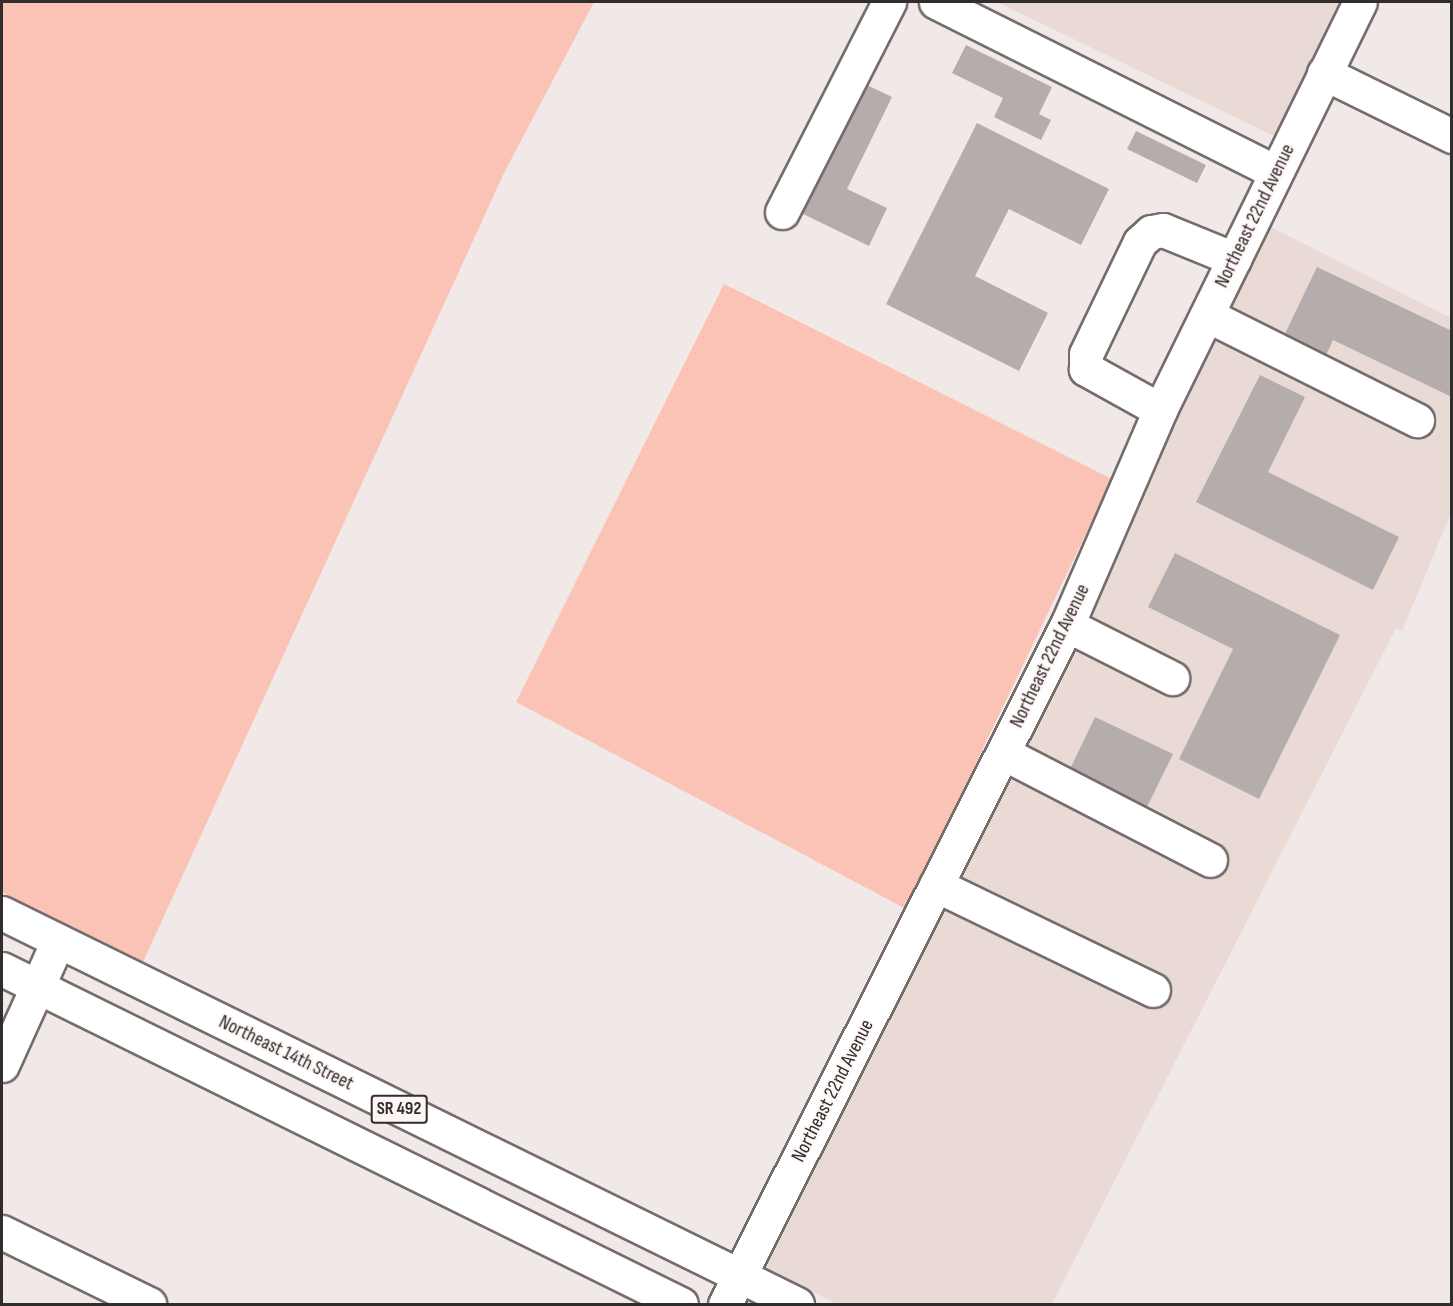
<!DOCTYPE html>
<html>
<head>
<meta charset="utf-8">
<style>
  body { margin:0 }
  #map { position:relative; width:1453px; height:1306px; overflow:hidden; background:#f0e9e7; font-family:"Sofia Sans Condensed",sans-serif }
  div>[style] { position:absolute }
  .built>* { inset:0; background:#eadad6 }
  .green>* { inset:0; background:#fbc3b5 }
  .building>* { inset:0; background:#b4adab }
  .roads { filter:drop-shadow(2px 0 #746d6b) drop-shadow(-2px 0 #746d6b) drop-shadow(0 2px #746d6b) drop-shadow(0 -2px #746d6b) }
  .minor>* { height:33px; margin:-16.5px; padding:0 16.5px; transform-origin:16.5px; border-radius:16.5px; background:#fff }
  .major>* { height:33px; margin:-16.5px; padding:0 16.5px; transform-origin:16.5px; border-radius:16.5px; background:#fff }
  span { translate:-50% -50%; white-space:nowrap; text-align:center; line-height:1.15; -webkit-text-stroke:4.5px #fef6f4; paint-order:stroke }
  .shield-label span { padding:2px 4px; background:#fef6f4; border:2px solid; border-radius:4px; -webkit-text-stroke-width:0 }
  .shield-label { font-size:18px; color:#302d2d; font-weight:700 }
  .street-label { font-size:20px; color:#302d2d }
  .frame { position:absolute; inset:0; border:3px solid #302d2d; pointer-events:none }
</style>
</head>
<body>
<div id="map">
  <div class="built">
    <i style="clip-path:polygon(997px 2px,1343px 2px,1276px 137px)"></i>
    <i style="clip-path:polygon(1267px 225px,1451px 318px,1451px 513px,1402px 631px,1396px 628px,1052px 1304px,837px 1304px,761px 1267px)"></i>
  </div>
  <div class="green">
    <i style="clip-path:polygon(2px 2px,594px 2px,504px 173px,143px 962px,2px 892px)"></i>
    <i style="clip-path:polygon(724px 284px,1112px 479px,906px 909px,516px 702px)"></i>
  </div>
  <div class="building">
    <i style="clip-path:polygon(966px 45px,1052px 87px,1039px 114px,1051px 120px,1041px 140px,994px 117px,1003px 98px,952px 73px)"></i>
    <i style="clip-path:polygon(863px 83px,892px 97px,847px 189px,887px 208px,869px 246px,799px 212px)"></i>
    <i style="clip-path:polygon(977px 123px,1109px 189px,1081px 245px,1009px 209px,975px 276px,1048px 313px,1019px 371px,886px 304px)"></i>
    <i style="clip-path:polygon(1136px 131px,1206px 165px,1197px 183px,1127px 149px)"></i>
    <i style="clip-path:polygon(1317px 267px,1452px 331px,1452px 397px,1333px 340px,1322px 364px,1280px 344px)"></i>
    <i style="clip-path:polygon(1260px 375px,1305px 397px,1268px 472px,1399px 537px,1373px 590px,1196px 502px)"></i>
    <i style="clip-path:polygon(1175px 553px,1340px 635px,1259px 799px,1179px 759px,1233px 649px,1148px 607px)"></i>
    <i style="clip-path:polygon(1095px 717px,1173px 754px,1147px 807px,1070px 769px)"></i>
  </div>
  <div class="roads">
    <div class="minor">
      <i style="left:936px;top:2px;width:380px;rotate:26.6deg"></i>
      <i style="left:1324px;top:73px;width:143px;rotate:26.2deg"></i>
      <i style="left:782px;top:212px;width:236px;rotate:-63deg"></i>
      <i style="left:1207px;top:315px;width:235px;rotate:26.6deg"></i>
      <i style="left:1160px;top:410px;width:85px;rotate:-151deg"></i>
      <i style="left:1086px;top:369px;width:15px;rotate:-90deg"></i>
      <i style="left:1086px;top:354px;width:124px;rotate:-64.3deg"></i>
      <i style="left:1140px;top:242px;width:15px;rotate:-42deg"></i>
      <i style="left:1151px;top:232px;width:12px;rotate:-9deg"></i>
      <i style="left:1163px;top:230px;width:77px;rotate:22.2deg"></i>
      <i style="left:1067px;top:625px;width:118px;rotate:26.8deg"></i>
      <i style="left:1003px;top:753px;width:233px;rotate:27.3deg"></i>
      <i style="left:936px;top:885px;width:241px;rotate:25.8deg"></i>
      <i style="left:2px;top:1065px;width:136px;rotate:-65.7deg"></i>
      <i style="left:2px;top:1232px;width:164px;rotate:26.1deg"></i>
      <i style="left:725px;top:1304px;width:760px;rotate:-63.27deg"></i>
      <i style="left:1067px;top:625px;width:234px;rotate:-66.6deg"></i>
      <i style="left:1160px;top:410px;width:454px;rotate:-63.9deg"></i>
    </div>
    <div class="major">
      <i style="left:2px;top:913px;width:886px;rotate:26.19deg"></i>
      <i style="left:2px;top:969px;width:757px;rotate:26.26deg"></i>
    </div>
  </div>
  <div class="shield-label">
    <span style="left:399px;top:1109px">SR 492</span>
  </div>
  <div class="street-label">
    <span style="left:1255px;top:216px;rotate:-64deg">Northeast 22nd Avenue</span>
    <span style="left:1050px;top:656px;rotate:-64deg">Northeast 22nd Avenue</span>
    <span style="left:286px;top:1053px;rotate:26deg">Northeast 14th Street</span>
    <span style="left:833px;top:1091px;rotate:-63deg">Northeast 22nd Avenue</span>
  </div>
  <div class="frame"></div>
</div>
</body>
</html>
